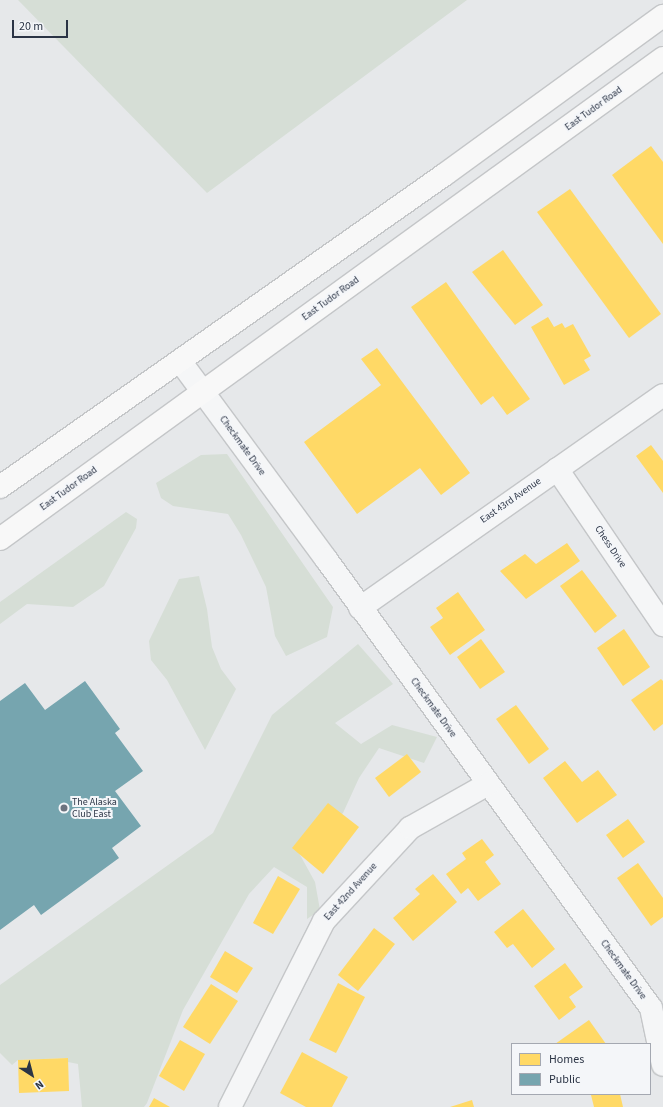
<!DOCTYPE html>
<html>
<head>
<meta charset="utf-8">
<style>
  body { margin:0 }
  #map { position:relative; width:663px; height:1107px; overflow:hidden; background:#e6e8ea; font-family:"Source Sans 3",sans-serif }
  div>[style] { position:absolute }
  .green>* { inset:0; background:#d6ded6 }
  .homes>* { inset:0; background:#ffd966 }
  .public>* { inset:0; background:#76a5af }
  .roads { filter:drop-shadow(1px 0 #c4c6c8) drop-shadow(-1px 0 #c4c6c8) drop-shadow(0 1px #c4c6c8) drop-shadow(0 -1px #c4c6c8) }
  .minor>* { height:22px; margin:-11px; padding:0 11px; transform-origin:11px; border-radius:11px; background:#f5f6f7 }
  .major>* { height:22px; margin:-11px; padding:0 11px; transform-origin:11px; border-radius:11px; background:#f8f8f8 }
  .dots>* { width:11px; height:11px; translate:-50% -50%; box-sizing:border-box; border:2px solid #f4f6f9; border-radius:50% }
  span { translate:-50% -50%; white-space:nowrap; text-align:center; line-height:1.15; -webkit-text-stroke:4px #f4f6f9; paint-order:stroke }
  .street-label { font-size:10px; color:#2b3445 }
  .poi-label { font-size:10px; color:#2b3445 }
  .left { translate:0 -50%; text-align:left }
  .legend { position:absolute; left:511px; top:1043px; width:140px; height:52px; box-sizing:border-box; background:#f4f6f9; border:1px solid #a4a8b1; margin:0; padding:5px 7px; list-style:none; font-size:12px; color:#2b3445 }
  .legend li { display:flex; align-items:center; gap:8px; height:20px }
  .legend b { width:20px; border:1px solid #a4a8b1 }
  .north { position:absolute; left:12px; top:1055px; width:40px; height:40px; -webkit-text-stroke:3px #f4f6f9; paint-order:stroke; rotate:144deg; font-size:11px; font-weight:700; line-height:16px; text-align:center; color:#2b3445 }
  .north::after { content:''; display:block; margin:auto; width:14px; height:18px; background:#2b3445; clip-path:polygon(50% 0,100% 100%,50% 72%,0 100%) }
  .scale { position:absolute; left:12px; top:20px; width:56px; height:18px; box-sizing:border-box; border:2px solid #2b3445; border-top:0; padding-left:5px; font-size:12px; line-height:14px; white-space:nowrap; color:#2b3445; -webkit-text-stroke:3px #f4f6f9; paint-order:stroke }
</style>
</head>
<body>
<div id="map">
  <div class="green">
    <i style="clip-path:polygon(18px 0,467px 0,207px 193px)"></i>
    <i style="clip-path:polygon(227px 454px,333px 607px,327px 637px,286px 656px,275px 636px,266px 587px,241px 535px,228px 514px,173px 506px,161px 498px,156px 483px,201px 455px)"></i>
    <i style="clip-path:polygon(126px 512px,137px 519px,136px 528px,104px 586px,73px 607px,27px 604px,0 624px,0 602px)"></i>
    <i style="clip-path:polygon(199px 576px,207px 609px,212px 647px,221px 669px,236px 689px,205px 750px,167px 680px,151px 660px,149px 641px,179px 579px)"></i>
    <i style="clip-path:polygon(358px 644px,393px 684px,335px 723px,361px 744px,392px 725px,437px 737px,424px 763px,379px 748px,359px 778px,343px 813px,299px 853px,315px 882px,320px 910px,307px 919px,307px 887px,274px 867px,249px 894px,183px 1010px,147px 1103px,144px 1107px,82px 1107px,78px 1064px,68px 1062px,67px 1058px,18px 1060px,12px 1065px,0 1053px,0 985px,213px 833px,272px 715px)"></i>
  </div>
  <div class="homes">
    <i style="clip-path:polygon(651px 146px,663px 162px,663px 244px,612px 175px)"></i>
    <i style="clip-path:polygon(570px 189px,661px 314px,629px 338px,537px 212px)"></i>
    <i style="clip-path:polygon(503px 250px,543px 305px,515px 325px,472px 272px)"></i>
    <i style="clip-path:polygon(446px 282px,530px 399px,507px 415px,493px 396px,481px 405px,411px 307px)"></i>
    <i style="clip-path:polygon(548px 317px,554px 327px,562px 323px,565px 328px,573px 324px,591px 356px,584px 360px,590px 370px,564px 385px,531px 327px)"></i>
    <i style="clip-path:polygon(377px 348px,470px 473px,441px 495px,420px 468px,357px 514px,304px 442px,381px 385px,361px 359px)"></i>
    <i style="clip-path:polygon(651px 445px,663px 461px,663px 493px,636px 456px)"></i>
    <i style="clip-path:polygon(567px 543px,580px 561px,526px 599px,500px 571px,525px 554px,536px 564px)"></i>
    <i style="clip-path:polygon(582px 570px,617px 616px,595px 633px,560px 586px)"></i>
    <i style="clip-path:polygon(458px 592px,485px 630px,450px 655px,430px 627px,443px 618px,436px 608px)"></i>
    <i style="clip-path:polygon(624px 629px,650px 667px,623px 686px,597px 648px)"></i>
    <i style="clip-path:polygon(481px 639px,505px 672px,480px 689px,457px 657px)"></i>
    <i style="clip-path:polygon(661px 679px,663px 681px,663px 724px,654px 731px,631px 700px)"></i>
    <i style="clip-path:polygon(516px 705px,549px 749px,529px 764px,496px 719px)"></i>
    <i style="clip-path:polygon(407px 754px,421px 772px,389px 797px,375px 778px)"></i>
    <i style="clip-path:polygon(565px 761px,582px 782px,598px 770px,617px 795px,577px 823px,543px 778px)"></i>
    <i style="clip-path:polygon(328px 803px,359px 827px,323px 874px,292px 848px)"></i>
    <i style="clip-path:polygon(628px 819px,645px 842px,623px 858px,606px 835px)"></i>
    <i style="clip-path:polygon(482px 839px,494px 855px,485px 862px,501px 884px,478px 901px,468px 888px,461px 894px,446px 874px,466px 859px,462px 853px)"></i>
    <i style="clip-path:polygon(638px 863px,663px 898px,663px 917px,651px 926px,617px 878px)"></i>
    <i style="clip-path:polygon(433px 874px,457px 902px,413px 941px,393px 918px,420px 894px,415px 889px)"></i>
    <i style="clip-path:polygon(278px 876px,300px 889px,273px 934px,253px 923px)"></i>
    <i style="clip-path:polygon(523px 909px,555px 949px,532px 968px,513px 944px,507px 948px,494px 932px)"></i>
    <i style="clip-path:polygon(374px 928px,395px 944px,358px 991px,338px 975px)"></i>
    <i style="clip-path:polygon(225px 951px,253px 968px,237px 993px,210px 977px)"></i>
    <i style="clip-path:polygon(565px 963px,583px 987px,569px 997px,576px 1007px,559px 1020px,534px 986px)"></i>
    <i style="clip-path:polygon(338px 983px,365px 997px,336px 1053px,309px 1040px)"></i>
    <i style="clip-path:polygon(211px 984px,238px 1001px,210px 1044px,183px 1027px)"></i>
    <i style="clip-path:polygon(589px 1020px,606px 1044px,555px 1044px)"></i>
    <i style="clip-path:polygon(180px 1040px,205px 1054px,184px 1091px,159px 1076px)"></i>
    <i style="clip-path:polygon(302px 1052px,348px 1077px,332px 1107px,306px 1107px,280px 1093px)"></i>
    <i style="clip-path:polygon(68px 1058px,69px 1091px,19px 1093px,18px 1060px)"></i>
    <i style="clip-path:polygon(593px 1094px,620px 1094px,623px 1107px,594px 1107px,591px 1095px)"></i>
    <i style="clip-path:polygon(154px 1098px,170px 1107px,149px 1107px)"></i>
    <i style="clip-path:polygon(472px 1100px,474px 1107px,450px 1107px)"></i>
  </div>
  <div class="public">
    <i style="clip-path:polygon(85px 681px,120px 729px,115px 733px,143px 771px,115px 791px,141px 826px,112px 848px,119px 858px,41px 915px,34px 905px,0 930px,0 701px,25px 683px,45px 710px)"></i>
  </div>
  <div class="roads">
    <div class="minor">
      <i style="left:180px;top:361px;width:246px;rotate:53.6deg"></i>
      <i style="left:326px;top:559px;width:554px;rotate:54.1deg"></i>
      <i style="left:651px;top:1008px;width:58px;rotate:78.1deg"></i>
      <i style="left:557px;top:469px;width:189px;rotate:55.8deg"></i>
      <i style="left:360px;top:608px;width:370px;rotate:-35.1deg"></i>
      <i style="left:230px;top:1107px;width:208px;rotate:-63.2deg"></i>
      <i style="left:324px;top:921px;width:127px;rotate:-47.2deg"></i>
      <i style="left:410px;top:828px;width:90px;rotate:-29.4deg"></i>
    </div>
    <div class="major">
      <i style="left:0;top:487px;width:543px;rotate:-35.1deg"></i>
      <i style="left:444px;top:175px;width:271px;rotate:-36deg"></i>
      <i style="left:0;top:539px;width:819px;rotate:-35.96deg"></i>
    </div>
  </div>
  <div class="dots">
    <i style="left:64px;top:808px;background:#6c737f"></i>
  </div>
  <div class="street-label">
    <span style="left:594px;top:109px;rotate:-36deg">East Tudor Road</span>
    <span style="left:331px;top:299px;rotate:-36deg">East Tudor Road</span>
    <span style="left:242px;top:446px;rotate:54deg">Checkmate Drive</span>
    <span style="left:69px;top:489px;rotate:-36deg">East Tudor Road</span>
    <span style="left:511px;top:501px;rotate:-35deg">East 43rd Avenue</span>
    <span style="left:610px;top:547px;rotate:56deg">Chess Drive</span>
    <span style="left:433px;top:708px;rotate:54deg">Checkmate Drive</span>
    <span style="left:351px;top:892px;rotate:-48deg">East 42nd Avenue</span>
    <span style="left:623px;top:970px;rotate:54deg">Checkmate Drive</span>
  </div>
  <div class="poi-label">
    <span class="left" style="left:72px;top:808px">The Alaska<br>Club East</span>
  </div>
  <ul class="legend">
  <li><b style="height:11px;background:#ffd966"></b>Homes</li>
  <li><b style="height:11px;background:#76a5af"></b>Public</li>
  </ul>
  <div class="north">N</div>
  <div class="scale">20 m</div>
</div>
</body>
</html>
